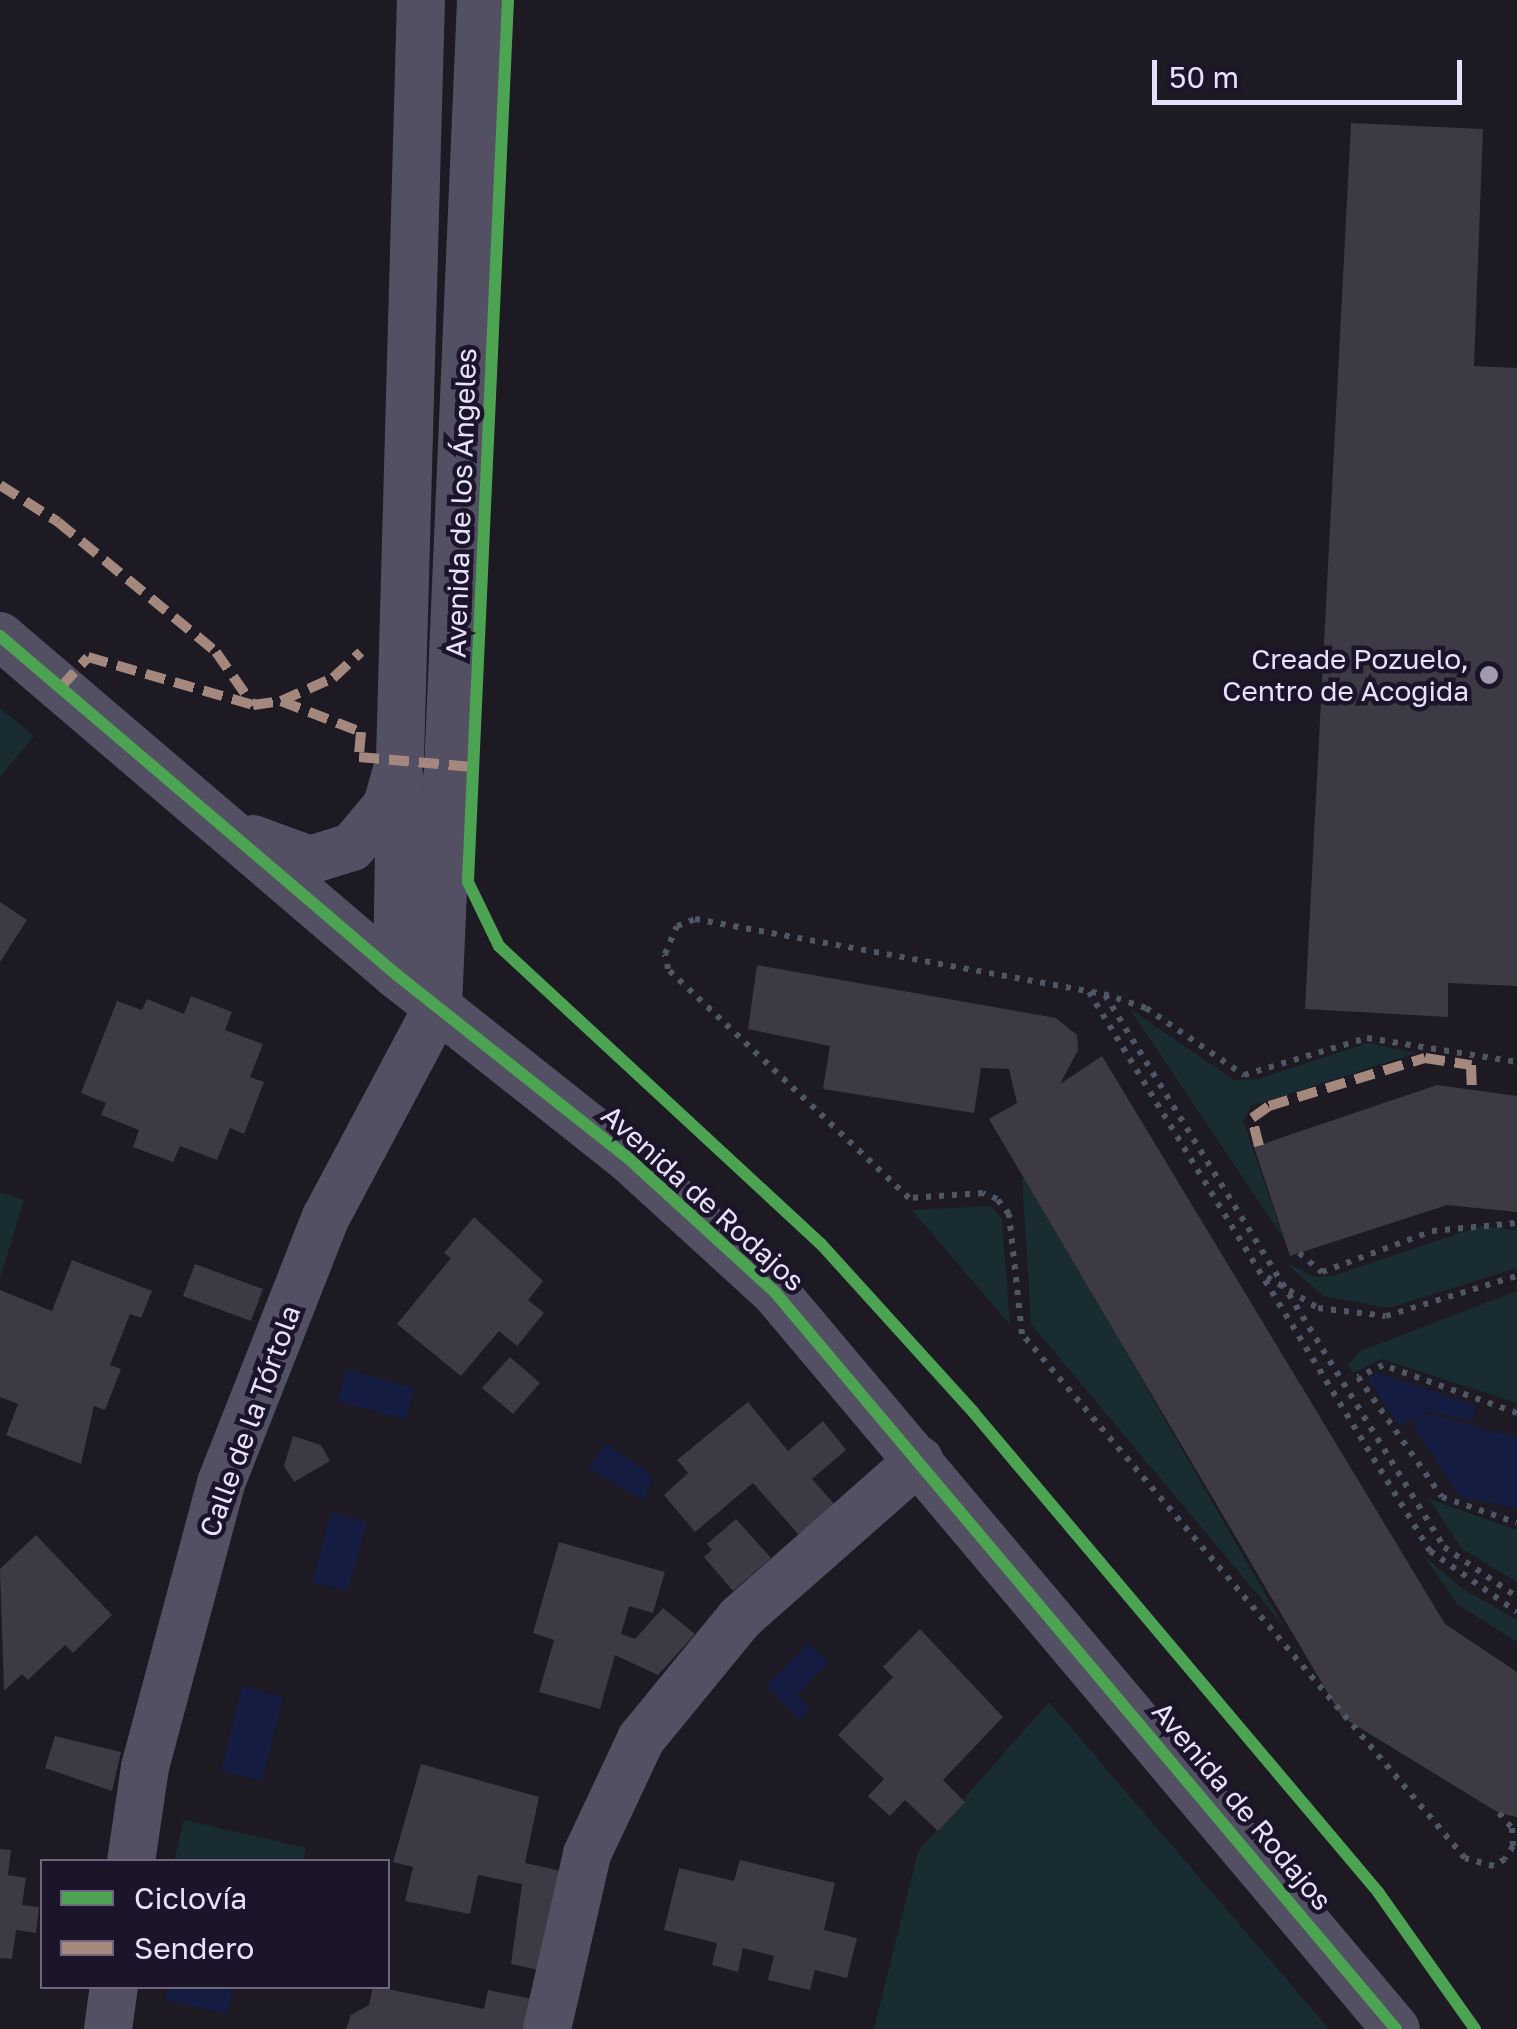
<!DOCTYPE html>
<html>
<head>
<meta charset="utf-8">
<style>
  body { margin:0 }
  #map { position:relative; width:1517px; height:2029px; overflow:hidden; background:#1d1a24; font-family:"Golos Text",sans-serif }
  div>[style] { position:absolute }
  .green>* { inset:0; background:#192c31 }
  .water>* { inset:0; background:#141c41 }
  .building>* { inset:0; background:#3d3945 }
  .path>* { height:6px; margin-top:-3px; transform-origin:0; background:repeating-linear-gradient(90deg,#4f5664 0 5px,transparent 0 13px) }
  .minor>* { height:48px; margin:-24px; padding:0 24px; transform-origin:24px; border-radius:24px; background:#545063 }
  .quiet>* { height:10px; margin-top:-5px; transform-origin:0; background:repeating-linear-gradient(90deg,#a5887d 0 20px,transparent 0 30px) }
  .cycleway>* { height:12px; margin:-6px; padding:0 6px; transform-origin:6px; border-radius:6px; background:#4ca352 }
  .dots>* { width:28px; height:28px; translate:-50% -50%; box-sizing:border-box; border:5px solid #1c1529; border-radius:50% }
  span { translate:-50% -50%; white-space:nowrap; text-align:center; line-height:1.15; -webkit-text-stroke:9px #1c1529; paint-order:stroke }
  .street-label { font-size:28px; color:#e8e1fb }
  .poi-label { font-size:28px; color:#e8e1fb }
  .right { translate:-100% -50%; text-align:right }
  .legend { position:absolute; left:40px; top:1859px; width:350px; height:130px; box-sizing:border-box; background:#1c1529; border:2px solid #6e677d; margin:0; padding:12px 18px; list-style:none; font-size:30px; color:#e8e1fb }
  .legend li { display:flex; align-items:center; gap:20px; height:50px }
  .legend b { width:50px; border:2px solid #6e677d }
  .scale { position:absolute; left:1152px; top:60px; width:310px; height:45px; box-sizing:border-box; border:5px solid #e8e1fb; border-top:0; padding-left:12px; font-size:30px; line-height:35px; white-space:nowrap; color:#e8e1fb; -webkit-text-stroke:8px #1c1529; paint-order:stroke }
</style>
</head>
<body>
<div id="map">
  <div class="green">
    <i style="clip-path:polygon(0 708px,34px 736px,0 777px)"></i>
    <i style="clip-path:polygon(1129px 1008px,1234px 1080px,1258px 1079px,1368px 1043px,1416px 1053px,1251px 1106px,1243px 1121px,1284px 1239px)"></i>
    <i style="clip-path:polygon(1022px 1175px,1091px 1291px,1283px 1625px,1031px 1324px)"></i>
    <i style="clip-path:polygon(0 1193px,24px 1200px,0 1279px)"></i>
    <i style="clip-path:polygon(991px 1206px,1002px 1219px,1010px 1325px,912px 1210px)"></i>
    <i style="clip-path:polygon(1481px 1226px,1517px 1230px,1517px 1268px,1389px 1308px,1323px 1296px,1285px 1262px,1315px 1277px,1332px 1276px)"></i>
    <i style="clip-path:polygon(1517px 1291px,1517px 1403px,1382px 1359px,1353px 1373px,1348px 1365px,1360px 1351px)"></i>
    <i style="clip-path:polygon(1429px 1499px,1517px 1530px,1517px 1582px,1462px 1549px)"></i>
    <i style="clip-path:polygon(1423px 1555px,1463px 1589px,1517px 1620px,1517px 1642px,1457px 1604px)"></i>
    <i style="clip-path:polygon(1049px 1702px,1329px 2029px,874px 2029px,918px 1851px)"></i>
    <i style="clip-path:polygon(184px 1820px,306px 1848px,303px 1861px,174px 1861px)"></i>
  </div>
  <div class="water">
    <i style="clip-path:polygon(346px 1369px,414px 1388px,406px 1420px,337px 1401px)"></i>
    <i style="clip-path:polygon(1378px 1373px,1477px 1406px,1472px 1421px,1430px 1411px,1399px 1426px,1368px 1378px)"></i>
    <i style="clip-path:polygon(1427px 1413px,1517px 1438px,1517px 1508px,1460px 1497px,1415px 1428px,1415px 1420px)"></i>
    <i style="clip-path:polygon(605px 1443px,653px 1476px,644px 1501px,589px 1468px)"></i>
    <i style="clip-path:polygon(331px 1512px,367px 1522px,348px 1591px,312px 1582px)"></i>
    <i style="clip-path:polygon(809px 1643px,829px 1662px,797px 1695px,810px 1708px,799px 1719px,766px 1686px)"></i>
    <i style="clip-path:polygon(242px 1686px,283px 1697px,262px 1781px,221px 1771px)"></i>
    <i style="clip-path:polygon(168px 1987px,233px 1990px,227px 2014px,165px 2000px)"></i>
  </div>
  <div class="building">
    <i style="clip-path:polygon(1351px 123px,1483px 129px,1474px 366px,1517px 368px,1517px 986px,1448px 983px,1448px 1017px,1305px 1009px)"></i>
    <i style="clip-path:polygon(0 902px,27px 920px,0 962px)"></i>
    <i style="clip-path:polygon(757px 965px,1056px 1018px,1077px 1035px,1078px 1050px,1060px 1084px,1102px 1056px,1445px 1624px,1517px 1672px,1517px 1817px,1499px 1813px,1342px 1717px,989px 1119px,1017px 1103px,1009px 1069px,981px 1068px,974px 1113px,823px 1089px,830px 1046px,748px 1029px)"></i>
    <i style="clip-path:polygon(191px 996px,232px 1012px,225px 1030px,263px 1044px,250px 1077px,264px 1082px,244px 1134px,230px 1128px,217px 1160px,180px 1146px,173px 1162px,133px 1147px,139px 1130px,101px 1115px,106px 1103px,81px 1093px,117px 1001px,142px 1010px,147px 999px,184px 1014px)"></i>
    <i style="clip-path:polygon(1437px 1085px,1517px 1096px,1517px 1212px,1447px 1205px,1290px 1256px,1254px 1147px)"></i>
    <i style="clip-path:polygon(474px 1217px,543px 1281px,528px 1300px,544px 1313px,517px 1346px,499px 1331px,461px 1376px,397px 1324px,451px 1258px,444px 1253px)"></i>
    <i style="clip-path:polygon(72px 1260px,152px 1291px,141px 1318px,130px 1314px,110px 1365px,121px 1369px,105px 1410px,94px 1406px,81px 1464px,6px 1435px,18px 1404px,0 1397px,0 1290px,52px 1311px)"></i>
    <i style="clip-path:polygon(195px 1264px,263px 1289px,251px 1321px,183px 1296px)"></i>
    <i style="clip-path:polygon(510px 1357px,540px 1383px,513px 1414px,482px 1388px)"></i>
    <i style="clip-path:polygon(748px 1402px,788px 1451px,823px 1421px,846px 1450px,812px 1479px,843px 1514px,807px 1544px,753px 1483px,695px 1532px,664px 1495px,688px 1473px,677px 1460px)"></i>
    <i style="clip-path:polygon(293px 1436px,321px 1445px,330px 1461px,294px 1482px,284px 1466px)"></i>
    <i style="clip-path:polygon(736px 1519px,771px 1558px,733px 1591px,704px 1557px,712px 1550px,707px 1544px)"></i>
    <i style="clip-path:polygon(36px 1535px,112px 1615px,73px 1653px,65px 1645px,28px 1680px,22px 1674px,4px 1691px,0 1569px)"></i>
    <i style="clip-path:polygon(559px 1542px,665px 1572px,653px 1613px,629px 1606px,621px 1634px,635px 1639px,663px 1608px,695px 1634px,658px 1675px,615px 1655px,600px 1709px,539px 1692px,554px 1640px,533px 1633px)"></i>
    <i style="clip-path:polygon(920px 1629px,1003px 1717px,943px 1780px,965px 1802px,938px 1831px,905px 1800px,890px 1816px,868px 1796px,884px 1779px,838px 1735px,893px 1677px,883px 1667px)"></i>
    <i style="clip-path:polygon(55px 1736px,121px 1752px,112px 1791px,45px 1768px)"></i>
    <i style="clip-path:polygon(421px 1764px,539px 1797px,525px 1863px,566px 1872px,558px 1974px,511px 1964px,522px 1884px,478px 1875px,470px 1914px,405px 1901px,413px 1867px,393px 1862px)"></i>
    <i style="clip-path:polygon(0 1849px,11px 1850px,8px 1875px,26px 1878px,22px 1905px,39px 1907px,36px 1933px,16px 1930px,12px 1959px,0 1958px)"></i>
    <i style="clip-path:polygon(740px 1860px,835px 1883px,824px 1930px,857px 1938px,847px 1978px,815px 1970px,810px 1990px,768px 1980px,774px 1956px,743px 1948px,738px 1972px,712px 1965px,717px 1943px,664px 1930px,679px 1868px,734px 1881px)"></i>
    <i style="clip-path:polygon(373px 1986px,484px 2009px,488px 1990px,537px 2000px,531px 2029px,346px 2029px,351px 2015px,369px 2005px)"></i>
  </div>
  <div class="path">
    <i style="left:1089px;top:992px;width:655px;rotate:58.62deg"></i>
    <i style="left:1430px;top:1551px;width:106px;rotate:35deg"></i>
    <i style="left:1105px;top:995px;width:648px;rotate:58.44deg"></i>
    <i style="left:1444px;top:1547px;width:88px;rotate:34.4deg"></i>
    <i style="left:1299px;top:1253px;width:30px;rotate:40deg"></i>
    <i style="left:1322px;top:1272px;width:117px;rotate:-20.4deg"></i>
    <i style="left:1432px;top:1231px;width:85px;rotate:-5.4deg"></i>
    <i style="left:1267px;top:1277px;width:60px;rotate:31.3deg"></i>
    <i style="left:1318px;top:1308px;width:68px;rotate:6.7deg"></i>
    <i style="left:1386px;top:1316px;width:137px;rotate:-17deg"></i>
    <i style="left:1517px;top:1413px;width:142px;rotate:-160.3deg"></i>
    <i style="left:1383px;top:1365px;width:28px;rotate:154deg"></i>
    <i style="left:1358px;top:1377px;width:146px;rotate:55deg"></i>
    <i style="left:1442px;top:1497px;width:79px;rotate:19.1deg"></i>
    <i style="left:1499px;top:1813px;width:20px;rotate:49deg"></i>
    <i style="left:1512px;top:1828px;width:18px;rotate:87deg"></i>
    <i style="left:1513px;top:1846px;width:15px;rotate:122deg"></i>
    <i style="left:1505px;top:1859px;width:13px;rotate:148deg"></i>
    <i style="left:1494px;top:1866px;width:30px;rotate:-165deg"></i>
    <i style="left:1465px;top:1858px;width:686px;rotate:-130.21deg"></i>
    <i style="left:1022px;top:1334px;width:121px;rotate:-96.2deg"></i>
    <i style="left:1009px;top:1214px;width:19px;rotate:-129deg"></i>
    <i style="left:997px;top:1199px;width:15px;rotate:-157deg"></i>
    <i style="left:983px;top:1193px;width:74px;rotate:176.1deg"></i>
    <i style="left:909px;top:1198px;width:332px;rotate:-136.5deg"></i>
    <i style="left:668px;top:969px;width:15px;rotate:-101deg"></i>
    <i style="left:665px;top:954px;width:30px;rotate:-67deg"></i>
    <i style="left:677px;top:926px;width:19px;rotate:-21deg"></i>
    <i style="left:695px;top:919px;width:416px;rotate:10.4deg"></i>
    <i style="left:1104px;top:994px;width:44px;rotate:18.4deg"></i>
    <i style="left:1146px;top:1008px;width:119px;rotate:34.4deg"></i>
    <i style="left:1244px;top:1075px;width:128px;rotate:-16.7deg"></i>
    <i style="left:1367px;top:1038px;width:152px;rotate:9.1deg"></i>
  </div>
  <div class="minor">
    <i style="left:0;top:636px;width:522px;rotate:40.49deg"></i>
    <i style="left:397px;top:975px;width:293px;rotate:38.4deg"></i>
    <i style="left:627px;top:1157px;width:199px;rotate:42.4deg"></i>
    <i style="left:774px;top:1291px;width:965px;rotate:49.88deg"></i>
    <i style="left:253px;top:839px;width:61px;rotate:20.2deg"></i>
    <i style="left:310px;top:860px;width:44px;rotate:-17.2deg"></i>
    <i style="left:352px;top:847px;width:55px;rotate:-50.2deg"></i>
    <i style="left:387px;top:805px;width:48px;rotate:-74.2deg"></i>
    <i style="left:400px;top:759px;width:759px;rotate:-88.42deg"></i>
    <i style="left:397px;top:975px;width:197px;rotate:-89.1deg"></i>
    <i style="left:131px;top:1862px;width:96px;rotate:-81.6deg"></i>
    <i style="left:145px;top:1767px;width:294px;rotate:-75deg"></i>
    <i style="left:221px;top:1483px;width:286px;rotate:-68.5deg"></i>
    <i style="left:326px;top:1217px;width:239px;rotate:-62deg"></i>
    <i style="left:438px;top:1006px;width:1007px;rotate:-87.55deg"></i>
    <i style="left:108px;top:2029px;width:43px;rotate:-82.1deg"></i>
    <i style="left:547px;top:2029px;width:180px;rotate:-77.1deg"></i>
    <i style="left:587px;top:1854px;width:127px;rotate:-64.8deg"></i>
    <i style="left:641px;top:1739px;width:156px;rotate:-50.7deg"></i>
    <i style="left:740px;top:1618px;width:239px;rotate:-41.4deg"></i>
  </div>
  <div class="quiet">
    <i style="left:0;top:485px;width:69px;rotate:32.5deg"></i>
    <i style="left:58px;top:522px;width:205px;rotate:39.4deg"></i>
    <i style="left:216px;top:652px;width:65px;rotate:55.1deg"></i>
    <i style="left:253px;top:705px;width:28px;rotate:-8deg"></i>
    <i style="left:281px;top:701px;width:86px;rotate:21.2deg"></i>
    <i style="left:361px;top:732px;width:25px;rotate:95deg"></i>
    <i style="left:359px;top:757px;width:114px;rotate:5deg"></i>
    <i style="left:61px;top:687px;width:40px;rotate:-48deg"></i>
    <i style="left:88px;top:657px;width:172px;rotate:16.2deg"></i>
    <i style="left:281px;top:701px;width:57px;rotate:-23.9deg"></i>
    <i style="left:333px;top:678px;width:38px;rotate:-43deg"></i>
    <i style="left:1259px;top:1146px;width:29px;rotate:-104deg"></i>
    <i style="left:1252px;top:1118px;width:21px;rotate:-35deg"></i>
    <i style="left:1269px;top:1106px;width:163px;rotate:-17.1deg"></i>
    <i style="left:1425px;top:1058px;width:47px;rotate:8.7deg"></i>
    <i style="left:1471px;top:1065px;width:25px;rotate:88deg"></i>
  </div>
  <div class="cycleway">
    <i style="left:508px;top:0;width:883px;rotate:92.6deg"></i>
    <i style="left:468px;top:882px;width:71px;rotate:64.2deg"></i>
    <i style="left:499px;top:946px;width:439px;rotate:42.8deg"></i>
    <i style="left:821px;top:1244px;width:228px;rotate:47.8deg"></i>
    <i style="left:974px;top:1413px;width:627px;rotate:49.85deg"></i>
    <i style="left:1378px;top:1892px;width:168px;rotate:54.7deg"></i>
    <i style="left:0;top:636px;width:522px;rotate:40.49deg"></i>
    <i style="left:397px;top:975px;width:293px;rotate:38.4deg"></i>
    <i style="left:627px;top:1157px;width:199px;rotate:42.4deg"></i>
    <i style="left:774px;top:1291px;width:965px;rotate:49.88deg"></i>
  </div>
  <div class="dots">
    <i style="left:1489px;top:675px;background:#a19bb0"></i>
  </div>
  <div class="street-label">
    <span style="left:461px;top:503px;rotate:-88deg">Avenida de los Ángeles</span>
    <span style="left:703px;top:1198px;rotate:42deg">Avenida de Rodajos</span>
    <span style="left:250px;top:1421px;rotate:-70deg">Calle de la Tórtola</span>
    <span style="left:1242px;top:1806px;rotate:50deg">Avenida de Rodajos</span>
  </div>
  <div class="poi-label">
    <span class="right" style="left:1469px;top:675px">Creade Pozuelo,<br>Centro de Acogida</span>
  </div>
  <ul class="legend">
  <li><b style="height:12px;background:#4ca352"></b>Ciclovía</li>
  <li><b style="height:12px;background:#a5887d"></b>Sendero</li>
  </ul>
  <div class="scale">50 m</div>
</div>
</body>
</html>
